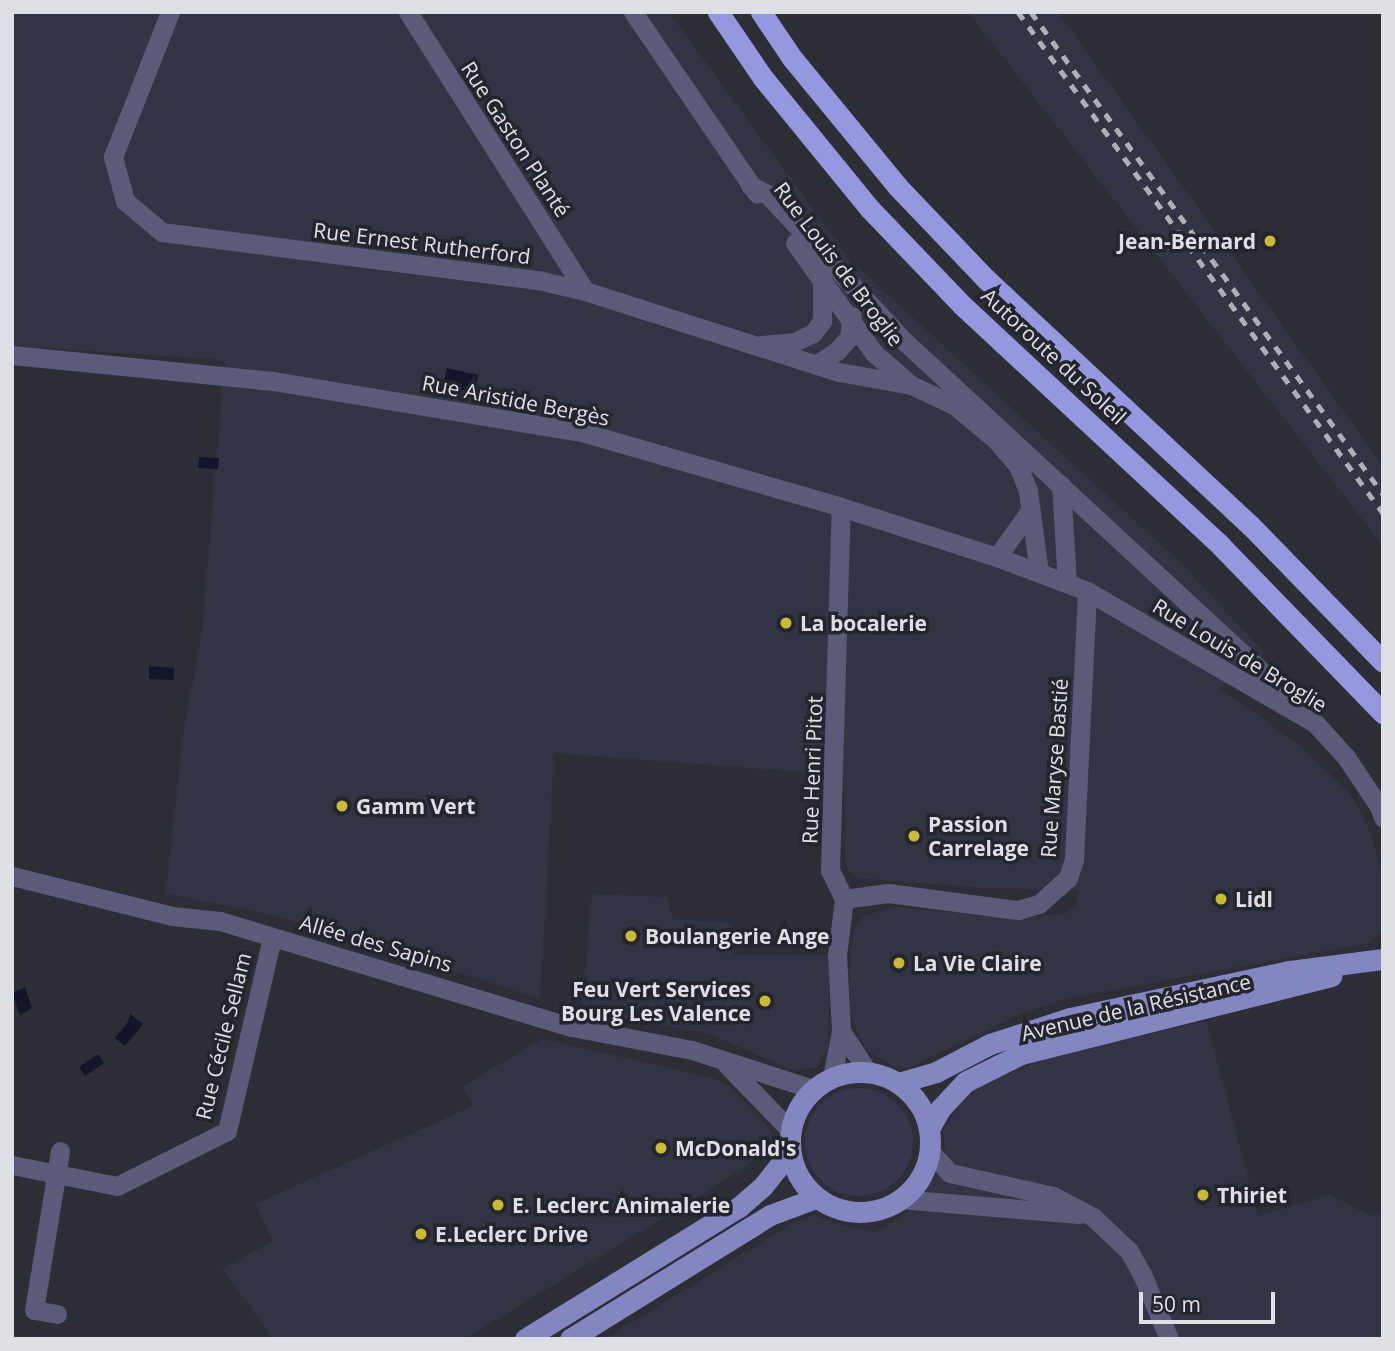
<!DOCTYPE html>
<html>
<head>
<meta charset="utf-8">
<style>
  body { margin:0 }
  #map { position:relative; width:1395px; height:1351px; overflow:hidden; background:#2d2d36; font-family:"Open Sans",sans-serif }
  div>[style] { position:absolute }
  .built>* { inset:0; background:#333443 }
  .green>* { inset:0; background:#35364e }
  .round { border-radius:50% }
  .water>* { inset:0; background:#13132a }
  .minor>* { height:19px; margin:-9.5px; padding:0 9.5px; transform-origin:9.5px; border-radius:9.5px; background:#5a5b79 }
  .major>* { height:21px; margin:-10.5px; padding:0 10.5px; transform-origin:10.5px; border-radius:10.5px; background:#8486c2 }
  .major>.ring { margin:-10.5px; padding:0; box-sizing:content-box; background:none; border:21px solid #8486c2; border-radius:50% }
  .highway>* { height:21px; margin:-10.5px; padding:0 10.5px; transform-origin:10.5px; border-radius:10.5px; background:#9597df }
  .rail>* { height:5px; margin-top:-2.5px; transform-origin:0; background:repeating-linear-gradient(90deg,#afb0b6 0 9px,transparent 0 18px) }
  .dots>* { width:19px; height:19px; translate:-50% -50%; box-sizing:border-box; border:4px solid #23242c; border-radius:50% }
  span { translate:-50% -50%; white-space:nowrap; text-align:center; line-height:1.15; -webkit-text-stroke:7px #23242c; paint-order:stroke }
  .street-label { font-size:21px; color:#dfe0e6 }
  .poi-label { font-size:21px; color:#dfe0e6; font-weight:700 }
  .right { translate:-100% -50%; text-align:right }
  .left { translate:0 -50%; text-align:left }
  .frame { position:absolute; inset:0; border:14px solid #dfe0e6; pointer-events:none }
  .scale { position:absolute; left:1139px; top:1292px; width:136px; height:32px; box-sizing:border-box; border:4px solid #dfe0e6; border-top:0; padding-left:9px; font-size:21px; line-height:24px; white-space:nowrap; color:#dfe0e6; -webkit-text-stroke:5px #23242c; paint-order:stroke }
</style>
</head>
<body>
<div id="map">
  <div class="built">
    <i style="clip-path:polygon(12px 12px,669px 12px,851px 261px,1180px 562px,1266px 654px,1220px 688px,1295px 742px,1348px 791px,1367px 823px,1383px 875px,1381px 933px,1369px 943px,1064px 999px,1016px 1016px,911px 1067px,894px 1067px,868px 1051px,858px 1036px,850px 1013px,850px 954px,855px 928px,864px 916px,895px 907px,1011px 918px,1065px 914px,1077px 903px,1079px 890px,984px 888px,859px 878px,850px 873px,845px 863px,844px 775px,554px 753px,540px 999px,319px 928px,250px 910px,166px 894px,184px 729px,202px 635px,225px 360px,12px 346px)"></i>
    <i style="clip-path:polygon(968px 12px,1058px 12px,1383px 466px,1383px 546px)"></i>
    <i style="clip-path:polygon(592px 894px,667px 897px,673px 919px,732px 923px,734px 955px,829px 955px,828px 1050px,816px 1068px,792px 1070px,707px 1033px,582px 1012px)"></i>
    <i style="clip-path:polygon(1206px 1021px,1258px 1216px,1330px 1195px,1371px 1216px,1383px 1212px,1383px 1339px,605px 1339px,793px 1223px,815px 1215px,837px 1224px,875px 1232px,901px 1217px,920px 1198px,947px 1158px,943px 1131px,960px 1104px,984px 1083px,1060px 1054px)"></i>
    <i style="clip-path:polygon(542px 1039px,713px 1078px,731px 1088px,768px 1127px,773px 1138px,767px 1149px,743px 1169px,465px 1339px,274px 1339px,222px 1269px,273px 1241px,255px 1204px,473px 1106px,463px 1086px)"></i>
  </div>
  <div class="green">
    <i class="round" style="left:805px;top:1088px;width:108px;height:108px"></i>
  </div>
  <div class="water">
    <i style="clip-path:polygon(447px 368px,478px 375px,475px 393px,443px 385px)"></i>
    <i style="clip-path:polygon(199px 457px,219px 458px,218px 469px,198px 468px)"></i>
    <i style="clip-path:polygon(149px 666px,174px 668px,174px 680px,149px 679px)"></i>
    <i style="clip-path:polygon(25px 987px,32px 1008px,20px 1015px,12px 993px)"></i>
    <i style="clip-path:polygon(130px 1014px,143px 1024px,125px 1046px,115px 1038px,128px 1022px)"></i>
    <i style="clip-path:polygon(98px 1054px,104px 1063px,85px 1076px,79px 1067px)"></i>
  </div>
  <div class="minor">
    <i style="left:170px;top:12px;width:156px;rotate:111.5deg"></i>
    <i style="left:113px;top:157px;width:46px;rotate:74.7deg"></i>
    <i style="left:125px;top:201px;width:48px;rotate:40deg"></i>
    <i style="left:162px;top:232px;width:379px;rotate:7.3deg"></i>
    <i style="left:538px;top:280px;width:48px;rotate:13.2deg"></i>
    <i style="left:585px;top:291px;width:267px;rotate:17.7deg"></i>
    <i style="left:839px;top:372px;width:73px;rotate:10.2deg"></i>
    <i style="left:408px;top:12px;width:330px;rotate:57.6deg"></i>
    <i style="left:633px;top:12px;width:220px;rotate:55.7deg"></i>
    <i style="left:750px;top:185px;width:19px;rotate:28deg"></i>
    <i style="left:767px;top:194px;width:200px;rotate:47deg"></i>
    <i style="left:903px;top:340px;width:536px;rotate:42.73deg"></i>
    <i style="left:795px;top:243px;width:135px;rotate:54.3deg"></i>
    <i style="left:874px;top:353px;width:49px;rotate:40.9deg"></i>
    <i style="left:911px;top:385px;width:47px;rotate:24.9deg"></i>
    <i style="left:954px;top:405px;width:53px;rotate:39.7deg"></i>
    <i style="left:995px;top:439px;width:35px;rotate:49deg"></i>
    <i style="left:1018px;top:465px;width:28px;rotate:69deg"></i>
    <i style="left:1028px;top:491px;width:82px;rotate:82.3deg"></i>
    <i style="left:762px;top:345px;width:32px;rotate:-5deg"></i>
    <i style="left:794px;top:342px;width:21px;rotate:-25deg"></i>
    <i style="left:813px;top:333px;width:15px;rotate:-53deg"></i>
    <i style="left:822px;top:321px;width:38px;rotate:-90deg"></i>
    <i style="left:12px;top:355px;width:262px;rotate:5.7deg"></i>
    <i style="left:273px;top:381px;width:313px;rotate:9.4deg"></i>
    <i style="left:582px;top:432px;width:270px;rotate:16.1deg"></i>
    <i style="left:841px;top:507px;width:164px;rotate:17.8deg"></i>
    <i style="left:997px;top:557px;width:96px;rotate:20.7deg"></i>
    <i style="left:1087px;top:591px;width:265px;rotate:30.1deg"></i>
    <i style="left:1316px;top:724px;width:45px;rotate:47.7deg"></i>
    <i style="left:1346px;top:757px;width:61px;rotate:56.3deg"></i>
    <i style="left:1380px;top:808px;width:10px;rotate:73deg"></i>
    <i style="left:816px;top:365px;width:25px;rotate:-34deg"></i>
    <i style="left:837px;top:351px;width:18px;rotate:-49deg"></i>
    <i style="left:849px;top:337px;width:21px;rotate:-82deg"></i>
    <i style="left:1061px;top:485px;width:98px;rotate:86.5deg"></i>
    <i style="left:997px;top:557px;width:55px;rotate:-54.6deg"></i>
    <i style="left:12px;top:876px;width:165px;rotate:14deg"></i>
    <i style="left:172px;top:916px;width:48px;rotate:5.9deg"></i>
    <i style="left:220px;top:921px;width:363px;rotate:16.8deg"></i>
    <i style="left:567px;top:1026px;width:127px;rotate:10.9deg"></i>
    <i style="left:692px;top:1050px;width:127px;rotate:17.9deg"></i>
    <i style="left:844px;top:899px;width:44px;rotate:-7.8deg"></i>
    <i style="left:888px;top:893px;width:131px;rotate:7.5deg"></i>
    <i style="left:1018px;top:910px;width:22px;rotate:-16deg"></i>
    <i style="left:1039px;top:904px;width:39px;rotate:-42deg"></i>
    <i style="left:1068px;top:878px;width:20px;rotate:-72deg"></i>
    <i style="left:1074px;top:859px;width:268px;rotate:-87.2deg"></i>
    <i style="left:841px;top:1031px;width:49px;rotate:56.6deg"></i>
    <i style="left:726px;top:1064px;width:92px;rotate:45.9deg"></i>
    <i style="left:832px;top:1077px;width:47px;rotate:-78.9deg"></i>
    <i style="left:841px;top:1031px;width:76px;rotate:-93deg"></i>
    <i style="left:837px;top:955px;width:56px;rotate:-82.9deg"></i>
    <i style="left:844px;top:899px;width:32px;rotate:-116deg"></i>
    <i style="left:830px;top:870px;width:363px;rotate:-88.3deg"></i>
    <i style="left:930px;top:1151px;width:30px;rotate:48deg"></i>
    <i style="left:950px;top:1173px;width:106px;rotate:12.6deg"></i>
    <i style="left:1053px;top:1196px;width:45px;rotate:27.7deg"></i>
    <i style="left:1093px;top:1217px;width:50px;rotate:43.4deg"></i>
    <i style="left:1129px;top:1251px;width:26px;rotate:61deg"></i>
    <i style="left:1142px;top:1274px;width:70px;rotate:67.4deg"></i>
    <i style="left:12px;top:1165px;width:107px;rotate:11.3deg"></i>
    <i style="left:117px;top:1186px;width:123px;rotate:-26.6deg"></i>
    <i style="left:227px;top:1131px;width:199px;rotate:-76.9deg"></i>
    <i style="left:900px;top:1199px;width:179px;rotate:4.8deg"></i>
    <i style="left:57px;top:1314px;width:23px;rotate:-170deg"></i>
    <i style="left:34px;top:1310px;width:161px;rotate:-80.7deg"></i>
  </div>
  <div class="major">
    <i class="ring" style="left:790px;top:1072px;width:119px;height:119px"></i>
    <i style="left:898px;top:1083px;width:40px;rotate:-16deg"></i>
    <i style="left:936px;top:1072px;width:61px;rotate:-27.4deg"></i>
    <i style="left:990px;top:1044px;width:84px;rotate:-18deg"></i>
    <i style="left:1070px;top:1018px;width:225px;rotate:-12.1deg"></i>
    <i style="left:1290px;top:971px;width:94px;rotate:-7.4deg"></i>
    <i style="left:929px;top:1129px;width:23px;rotate:-61deg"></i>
    <i style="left:940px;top:1109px;width:37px;rotate:-47deg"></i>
    <i style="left:965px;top:1082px;width:63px;rotate:-26.6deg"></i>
    <i style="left:1021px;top:1054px;width:320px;rotate:-14.1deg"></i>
    <i style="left:525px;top:1339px;width:251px;rotate:-31.7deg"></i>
    <i style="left:739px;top:1207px;width:32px;rotate:-41deg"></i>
    <i style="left:763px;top:1186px;width:43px;rotate:-51.5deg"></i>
    <i style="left:570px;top:1339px;width:235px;rotate:-31.8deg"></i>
    <i style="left:770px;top:1215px;width:49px;rotate:-20.3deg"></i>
  </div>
  <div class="highway">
    <i style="left:718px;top:12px;width:80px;rotate:55.7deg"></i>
    <i style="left:763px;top:78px;width:169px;rotate:50.8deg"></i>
    <i style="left:870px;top:209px;width:133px;rotate:46.2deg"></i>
    <i style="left:962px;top:305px;width:354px;rotate:42.9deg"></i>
    <i style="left:1221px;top:546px;width:233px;rotate:45.9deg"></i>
    <i style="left:761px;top:12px;width:55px;rotate:56deg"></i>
    <i style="left:792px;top:58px;width:166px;rotate:50.6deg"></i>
    <i style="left:897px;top:186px;width:129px;rotate:46.3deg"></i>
    <i style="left:986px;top:279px;width:361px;rotate:43deg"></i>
    <i style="left:1250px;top:525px;width:191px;rotate:45.8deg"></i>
  </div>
  <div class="rail">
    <i style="left:1018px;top:12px;width:620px;rotate:53.93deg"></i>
    <i style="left:1031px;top:12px;width:597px;rotate:53.86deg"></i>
  </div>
  <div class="dots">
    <i style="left:1270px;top:241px;background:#caba3a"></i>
    <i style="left:786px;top:623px;background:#caba3a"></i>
    <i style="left:342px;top:806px;background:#caba3a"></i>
    <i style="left:914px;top:836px;background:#caba3a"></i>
    <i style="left:1221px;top:899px;background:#caba3a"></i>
    <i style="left:631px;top:936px;background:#caba3a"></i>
    <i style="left:899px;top:963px;background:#caba3a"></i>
    <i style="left:765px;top:1001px;background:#caba3a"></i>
    <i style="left:661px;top:1148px;background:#caba3a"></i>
    <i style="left:1203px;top:1195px;background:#caba3a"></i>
    <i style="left:498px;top:1205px;background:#caba3a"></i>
    <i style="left:421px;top:1234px;background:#caba3a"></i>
  </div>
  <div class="street-label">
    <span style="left:516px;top:139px;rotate:57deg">Rue Gaston Planté</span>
    <span style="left:422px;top:243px;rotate:7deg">Rue Ernest Rutherford</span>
    <span style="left:839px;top:264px;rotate:53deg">Rue Louis de Broglie</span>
    <span style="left:1054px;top:356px;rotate:43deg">Autoroute du Soleil</span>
    <span style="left:516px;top:400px;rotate:11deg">Rue Aristide Bergès</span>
    <span style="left:1240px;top:655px;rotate:31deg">Rue Louis de Broglie</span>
    <span style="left:1054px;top:768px;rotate:-86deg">Rue Maryse Bastié</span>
    <span style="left:812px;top:770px;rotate:-88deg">Rue Henri Pitot</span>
    <span style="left:376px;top:943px;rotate:16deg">Allée des Sapins</span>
    <span style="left:1136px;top:1007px;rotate:-13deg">Avenue de la Résistance</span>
    <span style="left:223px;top:1036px;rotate:-76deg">Rue Cécile Sellam</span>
  </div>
  <div class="poi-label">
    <span class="right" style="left:1256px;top:241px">Jean-Bernard</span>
    <span class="left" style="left:800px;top:623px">La bocalerie</span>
    <span class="left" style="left:356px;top:806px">Gamm Vert</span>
    <span class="left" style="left:928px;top:836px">Passion<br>Carrelage</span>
    <span class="left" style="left:1235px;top:899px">Lidl</span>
    <span class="left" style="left:645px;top:936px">Boulangerie Ange</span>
    <span class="left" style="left:913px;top:963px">La Vie Claire</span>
    <span class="right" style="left:751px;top:1001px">Feu Vert Services<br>Bourg Les Valence</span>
    <span class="left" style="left:675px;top:1148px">McDonald's</span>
    <span class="left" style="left:1217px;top:1195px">Thiriet</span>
    <span class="left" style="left:512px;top:1205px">E. Leclerc Animalerie</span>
    <span class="left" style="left:435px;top:1234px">E.Leclerc Drive</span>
  </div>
  <div class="frame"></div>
  <div class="scale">50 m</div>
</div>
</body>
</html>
